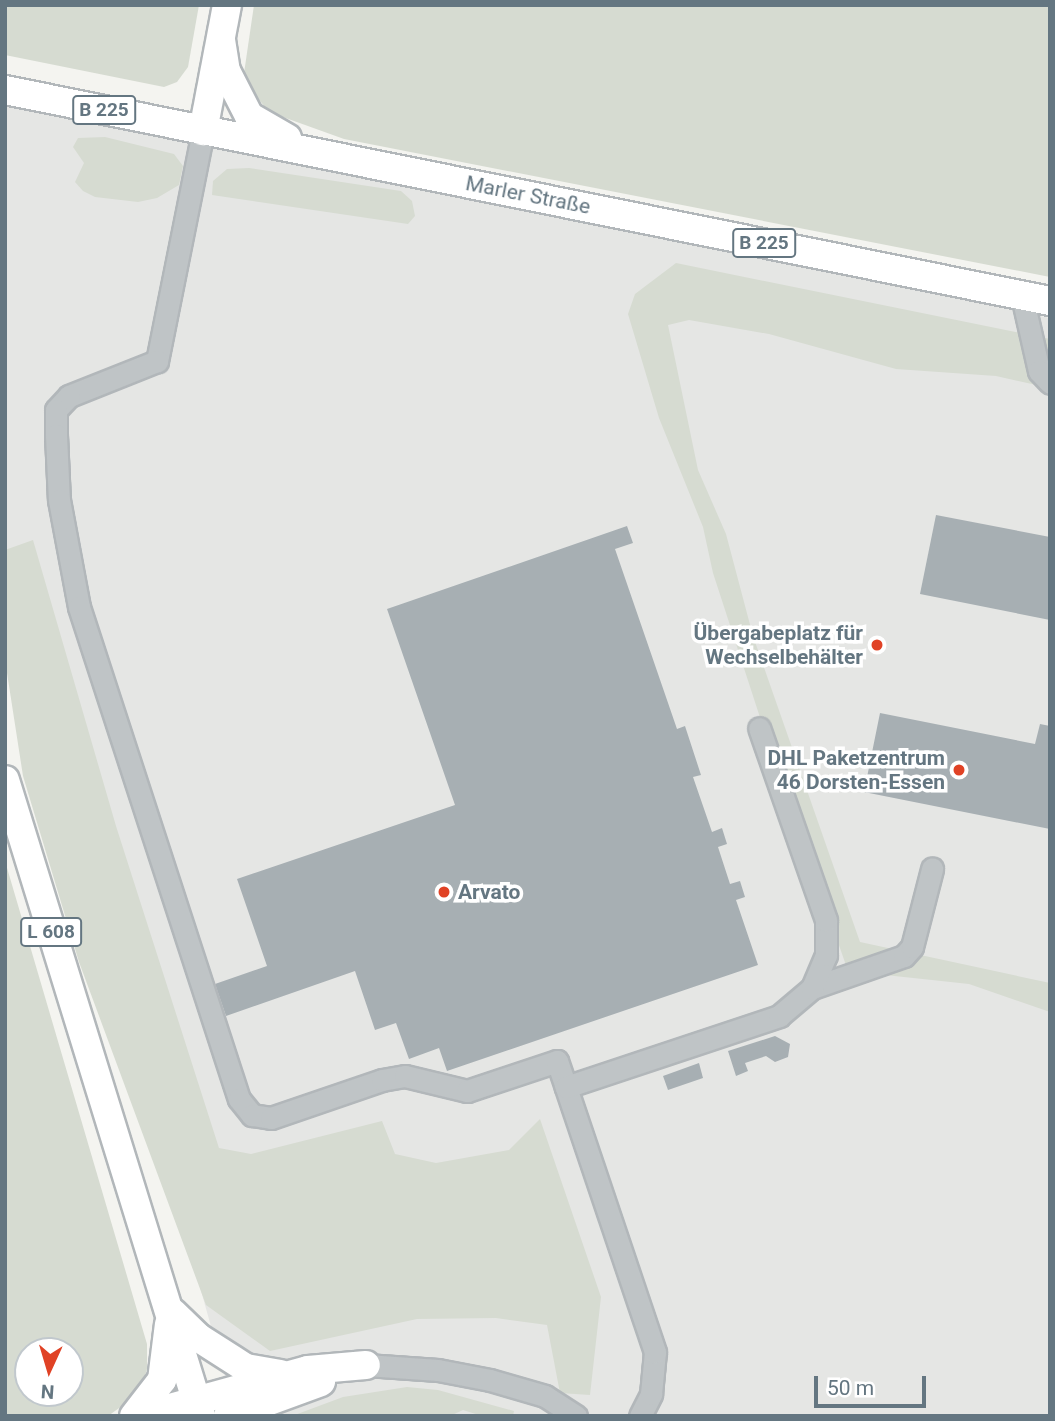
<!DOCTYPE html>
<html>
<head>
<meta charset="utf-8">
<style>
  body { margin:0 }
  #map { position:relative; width:1055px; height:1421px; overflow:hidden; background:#f4f4f0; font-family:Roboto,sans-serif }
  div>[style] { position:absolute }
  .built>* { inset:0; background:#e5e6e4 }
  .green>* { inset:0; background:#d6dbd1 }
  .building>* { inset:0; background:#a7afb3 }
  .roads { filter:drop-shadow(2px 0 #b2b7ba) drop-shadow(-2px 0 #b2b7ba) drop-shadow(0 2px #b2b7ba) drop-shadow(0 -2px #b2b7ba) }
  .minor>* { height:21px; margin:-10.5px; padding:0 10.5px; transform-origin:10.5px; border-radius:10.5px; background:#bfc4c6 }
  .major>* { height:28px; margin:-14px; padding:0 14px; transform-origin:14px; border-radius:14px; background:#fff }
  .dots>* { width:19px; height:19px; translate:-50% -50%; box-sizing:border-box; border:4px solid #fff; border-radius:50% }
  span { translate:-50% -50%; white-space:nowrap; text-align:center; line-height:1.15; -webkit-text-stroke:7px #fff; paint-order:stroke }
  .shield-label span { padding:2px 5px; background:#fff; border:2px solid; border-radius:5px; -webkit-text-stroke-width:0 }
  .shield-label { font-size:19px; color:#647681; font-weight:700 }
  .street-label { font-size:21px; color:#647681 }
  .poi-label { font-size:21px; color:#647681; font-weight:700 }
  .right { translate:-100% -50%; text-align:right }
  .left { translate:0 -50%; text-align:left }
  .frame { position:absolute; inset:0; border:7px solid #647681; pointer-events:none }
  .north { position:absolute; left:14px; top:1337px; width:70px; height:70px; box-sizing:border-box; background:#fff; border:2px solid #c1c8cd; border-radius:50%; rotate:184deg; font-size:19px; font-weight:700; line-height:28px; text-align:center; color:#647681 }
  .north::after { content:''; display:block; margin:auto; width:24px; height:32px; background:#e04225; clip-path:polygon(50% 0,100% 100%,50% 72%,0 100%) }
  .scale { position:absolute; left:814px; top:1376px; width:112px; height:32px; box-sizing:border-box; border:4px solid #647681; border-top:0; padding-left:9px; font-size:21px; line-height:24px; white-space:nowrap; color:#647681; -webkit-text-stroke:5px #fff; paint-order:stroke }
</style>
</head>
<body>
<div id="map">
  <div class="built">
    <i style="clip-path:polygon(5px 100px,1050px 318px,1050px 1416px,236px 1416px,5px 589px)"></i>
  </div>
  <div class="green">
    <i style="clip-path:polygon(5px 5px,199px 5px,188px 67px,177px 82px,164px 87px,5px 55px)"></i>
    <i style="clip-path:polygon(254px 5px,1050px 5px,1050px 277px,344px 139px,269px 112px,243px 80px)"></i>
    <i style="clip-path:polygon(105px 137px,174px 154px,183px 166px,179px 185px,157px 198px,138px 202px,95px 197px,83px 191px,75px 182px,84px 163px,73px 147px,78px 138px)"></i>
    <i style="clip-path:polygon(249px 168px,401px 191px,412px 201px,415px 216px,408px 224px,212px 195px,213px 181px,227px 169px)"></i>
    <i style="clip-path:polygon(676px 263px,1050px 339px,1050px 388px,996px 376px,896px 369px,769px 334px,689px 320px,668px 325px,698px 470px,726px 534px,753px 636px,860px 942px,1050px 983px,1050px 1012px,969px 984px,848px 971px,769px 745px,713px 573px,703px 527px,659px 418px,628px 314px,635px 294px)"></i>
    <i style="clip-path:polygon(33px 540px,116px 826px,219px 1148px,251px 1154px,382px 1121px,395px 1154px,436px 1163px,509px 1150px,540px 1119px,601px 1297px,590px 1395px,560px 1393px,547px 1325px,496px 1318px,417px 1319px,270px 1351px,206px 1305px,79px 962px,23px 776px,5px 660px,5px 550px)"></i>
    <i style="clip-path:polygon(evenodd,5px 861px,147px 1344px,147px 1369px,140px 1393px,108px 1416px,5px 1416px,5px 861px,28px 1351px,70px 1351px,70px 1393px,28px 1393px,28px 1351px)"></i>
    <i style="clip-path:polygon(407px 1387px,438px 1390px,514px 1411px,513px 1416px,482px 1416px,463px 1410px,450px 1416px,292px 1416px,343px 1397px)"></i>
  </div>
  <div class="building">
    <i style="clip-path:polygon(936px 515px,1050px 537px,1050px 620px,920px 594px)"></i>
    <i style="clip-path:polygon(627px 526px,633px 543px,615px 549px,677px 729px,685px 726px,701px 775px,693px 777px,712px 832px,722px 828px,727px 844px,718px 847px,730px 884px,740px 881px,745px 897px,736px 900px,758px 965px,447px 1071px,439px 1048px,409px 1059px,396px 1023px,375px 1030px,355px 971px,226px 1016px,215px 984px,267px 966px,237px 879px,455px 805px,387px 609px)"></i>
    <i style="clip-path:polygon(880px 713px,1035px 744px,1040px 724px,1050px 726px,1050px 829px,864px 792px)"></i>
    <i style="clip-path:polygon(775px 1036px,790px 1044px,788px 1057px,775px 1062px,766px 1056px,745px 1063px,748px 1071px,736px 1076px,728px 1051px)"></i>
    <i style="clip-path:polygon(699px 1063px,703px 1078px,668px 1090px,663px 1076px)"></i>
  </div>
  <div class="roads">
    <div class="minor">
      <i style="left:203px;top:131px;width:235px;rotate:101.3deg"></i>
      <i style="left:157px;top:361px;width:95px;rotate:158.3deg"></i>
      <i style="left:69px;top:396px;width:19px;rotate:133deg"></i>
      <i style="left:56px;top:410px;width:25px;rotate:90deg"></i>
      <i style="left:56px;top:435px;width:65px;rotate:87.4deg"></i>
      <i style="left:59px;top:500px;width:109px;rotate:79.4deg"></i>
      <i style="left:79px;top:607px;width:517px;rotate:71.99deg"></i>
      <i style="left:239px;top:1099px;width:21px;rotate:51deg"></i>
      <i style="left:252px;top:1115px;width:19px;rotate:9deg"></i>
      <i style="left:271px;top:1118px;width:117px;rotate:-18.9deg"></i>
      <i style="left:382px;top:1080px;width:23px;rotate:-10deg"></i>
      <i style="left:405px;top:1076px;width:64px;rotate:13.6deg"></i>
      <i style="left:467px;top:1091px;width:95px;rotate:-18.4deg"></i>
      <i style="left:557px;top:1061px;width:28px;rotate:71deg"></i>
      <i style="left:1022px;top:296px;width:77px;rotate:77.2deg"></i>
      <i style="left:1039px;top:371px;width:16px;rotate:47deg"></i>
      <i style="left:812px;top:988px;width:97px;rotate:-19.2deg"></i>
      <i style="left:904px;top:956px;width:12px;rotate:-48deg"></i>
      <i style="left:912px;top:947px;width:81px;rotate:-75.6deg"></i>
      <i style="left:366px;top:1365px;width:72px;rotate:4deg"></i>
      <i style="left:438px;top:1370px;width:53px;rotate:10.9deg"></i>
      <i style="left:490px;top:1380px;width:57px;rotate:16.2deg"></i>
      <i style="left:545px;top:1396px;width:37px;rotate:33deg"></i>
      <i style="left:640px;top:1416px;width:25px;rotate:-63deg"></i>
      <i style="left:651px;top:1394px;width:42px;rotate:-84.6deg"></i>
      <i style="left:655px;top:1352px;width:280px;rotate:-108.6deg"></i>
      <i style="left:566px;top:1087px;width:225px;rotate:-18.4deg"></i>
      <i style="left:779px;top:1016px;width:43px;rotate:-40.3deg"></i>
      <i style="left:812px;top:988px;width:36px;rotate:-67deg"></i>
      <i style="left:826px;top:955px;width:35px;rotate:-90deg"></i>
      <i style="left:826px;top:920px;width:203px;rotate:-109.2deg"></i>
    </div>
    <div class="major">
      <i style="left:221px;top:40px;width:31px;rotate:81deg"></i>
      <i style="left:226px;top:71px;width:51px;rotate:62.9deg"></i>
      <i style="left:249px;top:116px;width:44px;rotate:30.1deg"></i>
      <i style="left:5px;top:90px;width:1066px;rotate:11.42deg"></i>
      <i style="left:203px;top:131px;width:128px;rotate:-79.2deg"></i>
      <i style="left:5px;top:780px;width:666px;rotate:72.87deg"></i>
      <i style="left:173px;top:1313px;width:36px;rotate:44deg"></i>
      <i style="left:199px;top:1338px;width:56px;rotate:32.6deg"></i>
      <i style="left:246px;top:1368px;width:35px;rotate:10deg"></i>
      <i style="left:134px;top:1416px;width:46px;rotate:-52.1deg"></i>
      <i style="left:162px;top:1380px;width:56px;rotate:-82.9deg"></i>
      <i style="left:141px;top:1416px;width:173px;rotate:-15.4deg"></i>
      <i style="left:308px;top:1370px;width:58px;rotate:-4.9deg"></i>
      <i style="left:228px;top:1416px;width:99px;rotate:-20.1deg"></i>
    </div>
  </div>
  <div class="dots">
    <i style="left:877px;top:645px;background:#e04225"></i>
    <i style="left:959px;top:770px;background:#e04225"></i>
    <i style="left:444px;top:892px;background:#e04225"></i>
  </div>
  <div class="shield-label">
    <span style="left:104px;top:110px">B 225</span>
    <span style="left:764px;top:243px">B 225</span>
    <span style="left:51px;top:932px">L 608</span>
  </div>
  <div class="street-label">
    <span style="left:528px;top:195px;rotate:11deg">Marler Straße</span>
  </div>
  <div class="poi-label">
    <span class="right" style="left:863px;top:645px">Übergabeplatz für<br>Wechselbehälter</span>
    <span class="right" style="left:945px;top:770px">DHL Paketzentrum<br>46 Dorsten-Essen</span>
    <span class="left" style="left:458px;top:892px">Arvato</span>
  </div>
  <div class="frame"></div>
  <div class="north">N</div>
  <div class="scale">50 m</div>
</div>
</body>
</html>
